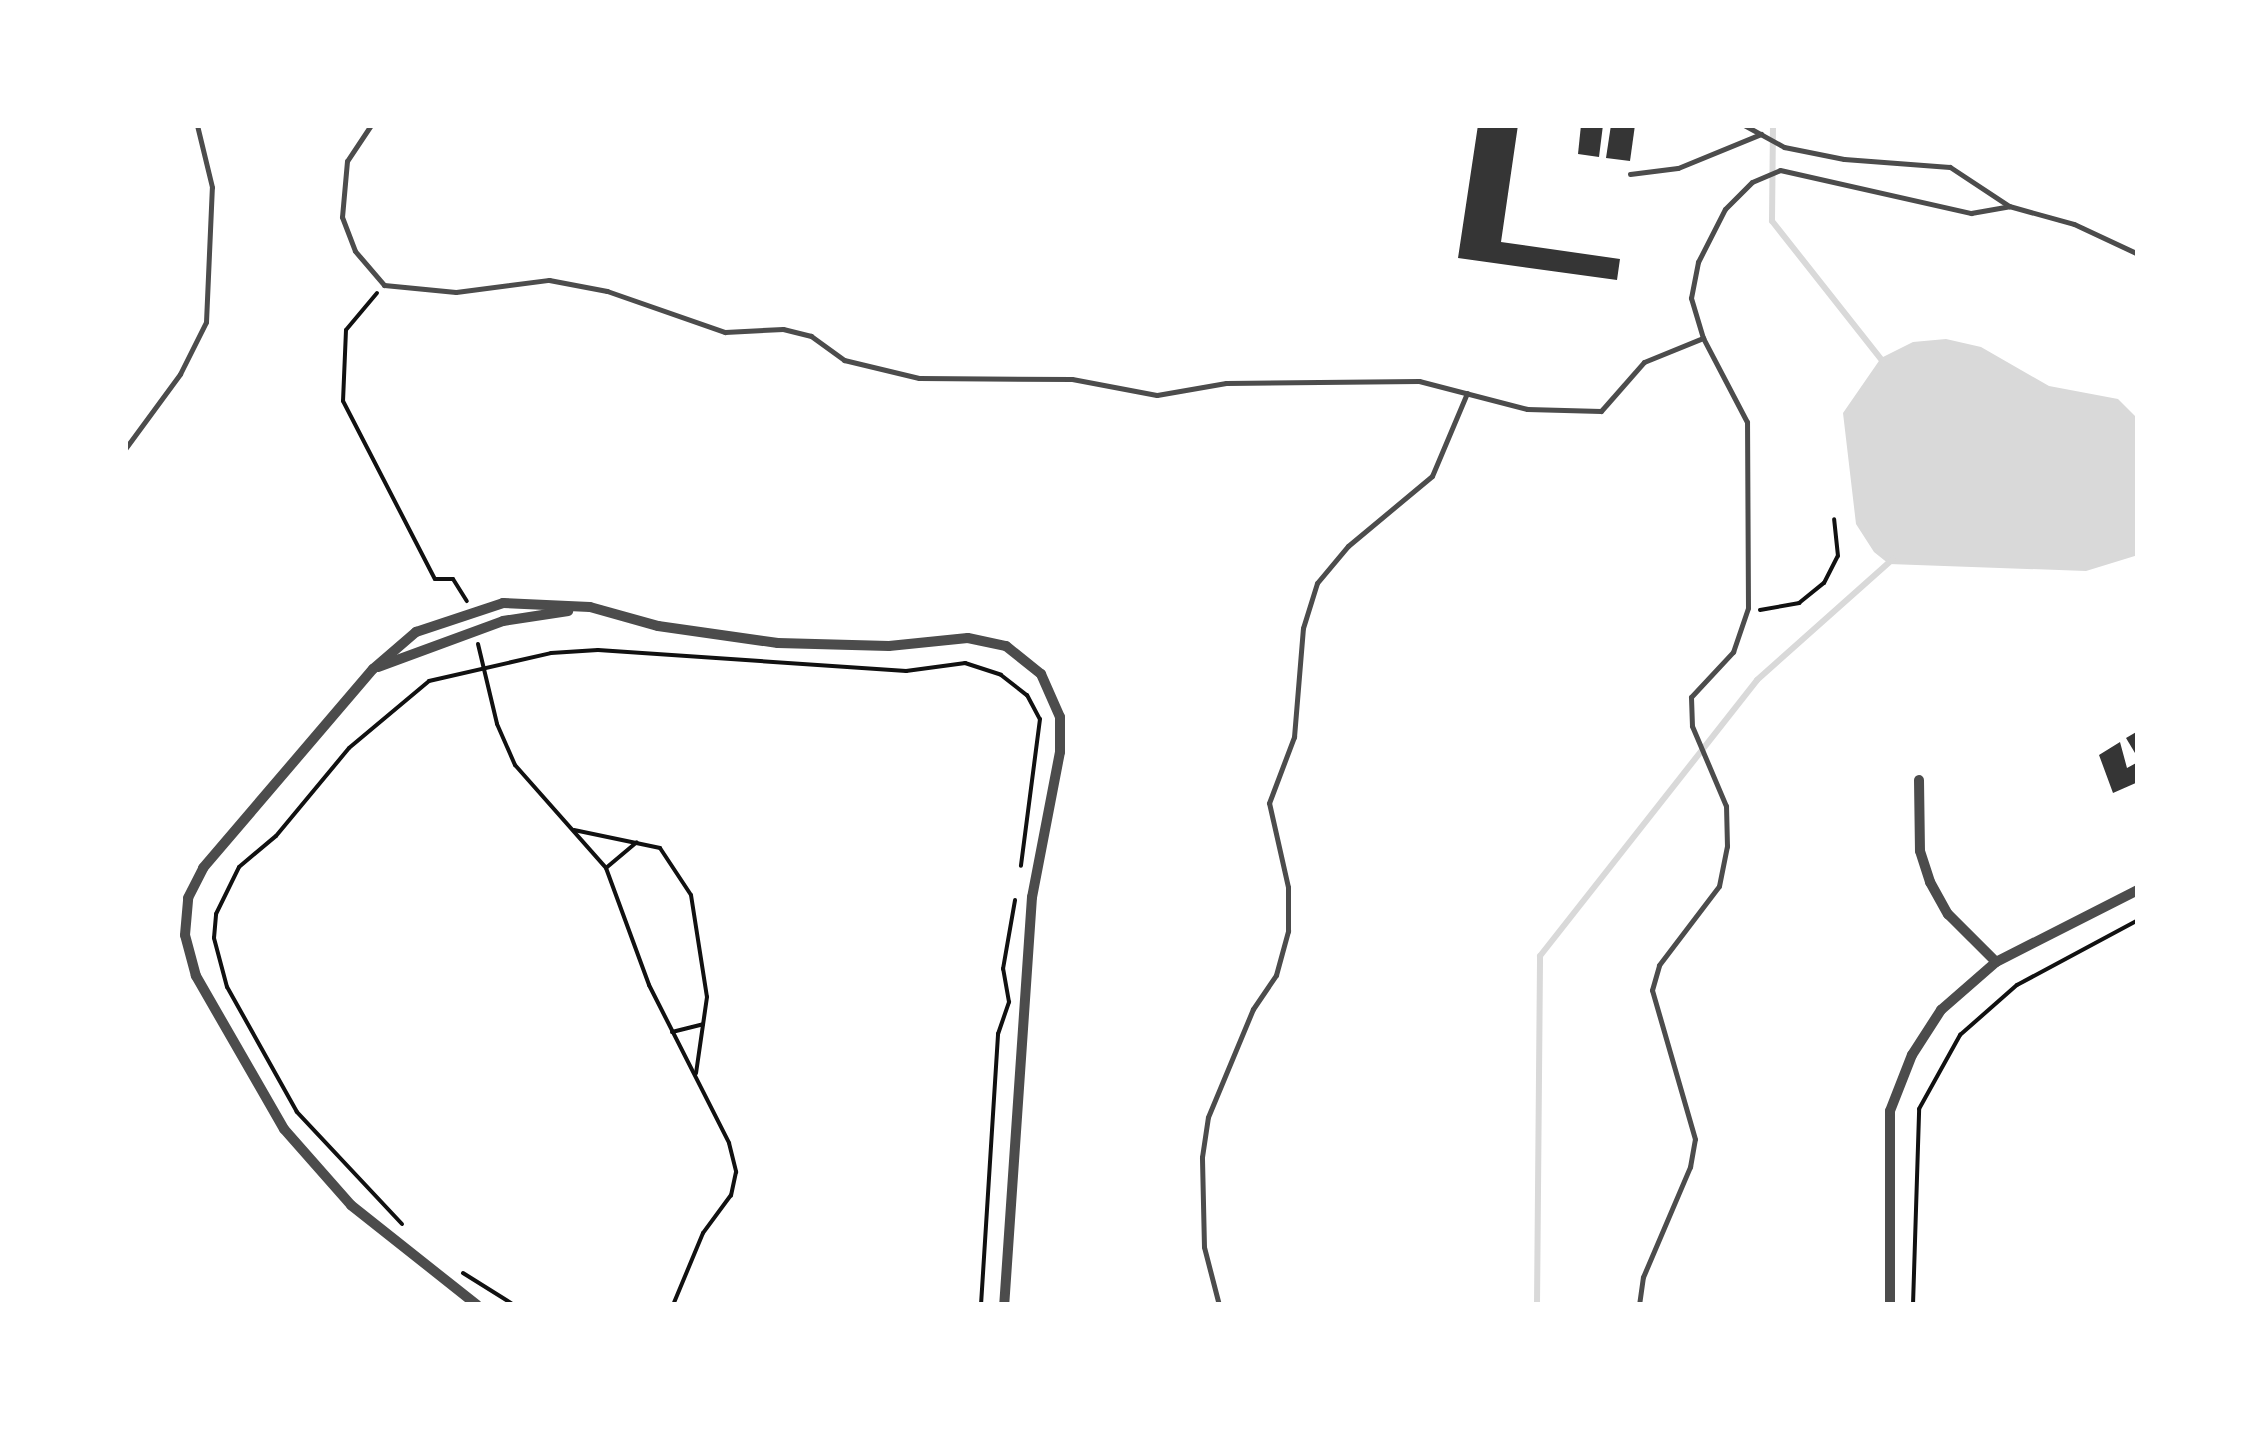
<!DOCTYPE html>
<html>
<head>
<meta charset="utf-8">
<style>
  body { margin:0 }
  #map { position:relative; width:2263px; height:1430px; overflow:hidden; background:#fff; font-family:Helvetica,sans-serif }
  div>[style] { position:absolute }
  .water>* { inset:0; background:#d9d9d9 }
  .stream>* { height:6px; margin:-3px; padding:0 3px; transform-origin:3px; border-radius:3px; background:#d9d9d9 }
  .building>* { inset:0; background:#353535 }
  .path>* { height:4px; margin:-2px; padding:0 2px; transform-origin:2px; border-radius:2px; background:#111 }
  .service>* { height:5px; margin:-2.5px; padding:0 2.5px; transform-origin:2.5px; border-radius:2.5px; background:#4c4c4c }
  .minor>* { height:10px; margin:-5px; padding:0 5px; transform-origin:5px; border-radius:5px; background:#4c4c4c }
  span { translate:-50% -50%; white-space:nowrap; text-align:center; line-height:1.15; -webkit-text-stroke:10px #fff; paint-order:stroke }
  .frame { position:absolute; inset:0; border:128px solid #fff; pointer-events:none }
</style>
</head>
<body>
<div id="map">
  <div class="water">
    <i style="clip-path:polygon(1946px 339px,1981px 347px,2049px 386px,2118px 399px,2138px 419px,2138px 555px,2086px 571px,1889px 564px,1874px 552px,1856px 524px,1843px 413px,1881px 358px,1913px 342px)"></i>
  </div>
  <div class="stream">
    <i style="left:1773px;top:125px;width:96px;rotate:90.6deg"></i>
    <i style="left:1772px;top:221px;width:181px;rotate:51.7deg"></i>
    <i style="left:1537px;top:1305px;width:349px;rotate:-89.5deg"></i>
    <i style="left:1540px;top:956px;width:351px;rotate:-51.8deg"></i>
    <i style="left:1757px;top:680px;width:182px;rotate:-41.7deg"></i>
  </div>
  <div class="building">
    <i style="clip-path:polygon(1478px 125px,1518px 125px,1501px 242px,1620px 259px,1617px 280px,1458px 258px)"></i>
    <i style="clip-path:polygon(1581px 125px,1603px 125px,1599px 157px,1578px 154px)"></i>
    <i style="clip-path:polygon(1611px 125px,1635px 125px,1630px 161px,1606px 158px)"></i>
    <i style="clip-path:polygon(2138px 731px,2138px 758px,2126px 738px)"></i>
    <i style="clip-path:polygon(2120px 742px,2127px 768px,2138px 762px,2138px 782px,2113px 793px,2099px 755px)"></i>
  </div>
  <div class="path">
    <i style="left:377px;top:293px;width:48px;rotate:130deg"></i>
    <i style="left:346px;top:330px;width:71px;rotate:92.4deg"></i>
    <i style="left:343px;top:401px;width:200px;rotate:62.7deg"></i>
    <i style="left:435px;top:579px;width:18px"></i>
    <i style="left:453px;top:579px;width:26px;rotate:58deg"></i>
    <i style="left:1760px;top:610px;width:40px;rotate:-10deg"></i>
    <i style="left:1799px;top:603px;width:32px;rotate:-39deg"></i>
    <i style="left:1824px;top:583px;width:30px;rotate:-63deg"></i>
    <i style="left:1838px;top:556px;width:37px;rotate:-96deg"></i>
    <i style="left:478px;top:644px;width:82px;rotate:76.6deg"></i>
    <i style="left:497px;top:724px;width:45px;rotate:66.3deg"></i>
    <i style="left:515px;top:765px;width:137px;rotate:48.5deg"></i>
    <i style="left:606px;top:868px;width:125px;rotate:69.8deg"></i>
    <i style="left:649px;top:985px;width:177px;rotate:63.1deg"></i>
    <i style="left:729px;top:1143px;width:30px;rotate:76deg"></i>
    <i style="left:736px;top:1172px;width:24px;rotate:102deg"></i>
    <i style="left:731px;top:1195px;width:47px;rotate:126.4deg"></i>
    <i style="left:703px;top:1233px;width:78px;rotate:112.6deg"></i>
    <i style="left:574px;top:830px;width:88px;rotate:11.8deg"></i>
    <i style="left:660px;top:848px;width:56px;rotate:56.6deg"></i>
    <i style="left:691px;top:895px;width:103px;rotate:81.1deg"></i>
    <i style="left:707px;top:997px;width:77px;rotate:98.2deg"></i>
    <i style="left:606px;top:868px;width:40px;rotate:-40deg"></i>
    <i style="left:672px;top:1032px;width:32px;rotate:-14deg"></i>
    <i style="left:402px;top:1224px;width:154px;rotate:-133.2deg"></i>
    <i style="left:297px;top:1112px;width:143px;rotate:-119.2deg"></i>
    <i style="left:227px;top:987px;width:51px;rotate:-104.9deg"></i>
    <i style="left:214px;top:938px;width:24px;rotate:-85deg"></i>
    <i style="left:216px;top:914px;width:52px;rotate:-63.9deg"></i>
    <i style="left:239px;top:867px;width:48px;rotate:-40deg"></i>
    <i style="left:276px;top:836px;width:114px;rotate:-50.3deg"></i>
    <i style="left:349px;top:748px;width:104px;rotate:-39.9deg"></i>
    <i style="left:429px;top:681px;width:125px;rotate:-12.9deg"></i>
    <i style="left:551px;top:653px;width:47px;rotate:-3.7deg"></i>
    <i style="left:598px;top:650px;width:309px;rotate:3.9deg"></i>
    <i style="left:906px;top:671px;width:60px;rotate:-7.7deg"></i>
    <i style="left:965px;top:663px;width:38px;rotate:18deg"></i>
    <i style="left:1001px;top:675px;width:33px;rotate:38deg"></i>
    <i style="left:1027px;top:695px;width:27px;rotate:62deg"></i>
    <i style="left:1040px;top:719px;width:148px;rotate:97.4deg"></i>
    <i style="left:463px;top:1273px;width:60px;rotate:32.1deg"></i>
    <i style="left:981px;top:1305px;width:272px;rotate:-86.4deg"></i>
    <i style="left:998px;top:1034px;width:34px;rotate:-71deg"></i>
    <i style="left:1009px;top:1002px;width:34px;rotate:-100deg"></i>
    <i style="left:1003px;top:969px;width:70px;rotate:-80.1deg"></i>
    <i style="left:1913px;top:1305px;width:196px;rotate:-88.2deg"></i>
    <i style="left:1919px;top:1109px;width:85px;rotate:-61deg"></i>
    <i style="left:1960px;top:1035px;width:76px;rotate:-41.3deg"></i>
    <i style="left:2017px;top:985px;width:137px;rotate:-28.2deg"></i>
  </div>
  <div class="service">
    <i style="left:371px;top:125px;width:43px;rotate:123.7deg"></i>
    <i style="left:347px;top:161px;width:56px;rotate:95.1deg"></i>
    <i style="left:342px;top:217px;width:36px;rotate:69deg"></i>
    <i style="left:355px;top:251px;width:45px;rotate:49.5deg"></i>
    <i style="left:384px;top:285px;width:72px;rotate:5.6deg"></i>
    <i style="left:456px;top:292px;width:94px;rotate:-7.4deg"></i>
    <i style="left:549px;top:280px;width:59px;rotate:10.7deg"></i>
    <i style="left:607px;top:291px;width:125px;rotate:19.2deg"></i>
    <i style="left:725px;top:332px;width:58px;rotate:-3deg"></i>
    <i style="left:783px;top:329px;width:29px;rotate:14deg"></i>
    <i style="left:811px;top:336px;width:41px;rotate:36deg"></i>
    <i style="left:844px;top:360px;width:77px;rotate:13.5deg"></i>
    <i style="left:919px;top:378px;width:153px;rotate:0.4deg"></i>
    <i style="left:1072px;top:379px;width:86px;rotate:10.7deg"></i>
    <i style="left:1157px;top:395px;width:70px;rotate:-9.9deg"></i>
    <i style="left:1226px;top:383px;width:193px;rotate:-0.6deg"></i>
    <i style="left:1419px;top:381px;width:112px;rotate:14.5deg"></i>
    <i style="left:1527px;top:409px;width:74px;rotate:1.5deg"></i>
    <i style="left:1601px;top:411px;width:65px;rotate:-48.7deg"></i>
    <i style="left:1644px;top:362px;width:64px;rotate:-22.1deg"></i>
    <i style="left:1744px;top:125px;width:46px;rotate:28.8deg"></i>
    <i style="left:1784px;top:147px;width:61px;rotate:11.3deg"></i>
    <i style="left:1844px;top:159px;width:106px;rotate:4.3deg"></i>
    <i style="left:1950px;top:167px;width:71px;rotate:33.5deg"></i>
    <i style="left:2009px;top:206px;width:67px;rotate:15.5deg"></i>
    <i style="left:2074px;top:224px;width:71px;rotate:25.1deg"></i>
    <i style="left:1630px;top:174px;width:48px;rotate:-7.1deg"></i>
    <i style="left:1678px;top:168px;width:90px;rotate:-22.3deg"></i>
    <i style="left:125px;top:449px;width:93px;rotate:-53.7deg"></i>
    <i style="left:180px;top:374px;width:58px;rotate:-63.4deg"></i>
    <i style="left:206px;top:322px;width:135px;rotate:-87.5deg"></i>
    <i style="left:212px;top:187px;width:64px;rotate:-103.6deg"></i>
    <i style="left:1219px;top:1305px;width:60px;rotate:-104.5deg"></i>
    <i style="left:1204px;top:1247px;width:90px;rotate:-91.3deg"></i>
    <i style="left:1202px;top:1157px;width:40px;rotate:-81.5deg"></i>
    <i style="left:1208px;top:1117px;width:117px;rotate:-67.4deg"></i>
    <i style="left:1253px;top:1009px;width:41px;rotate:-55.9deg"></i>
    <i style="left:1276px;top:975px;width:46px;rotate:-74.7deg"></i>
    <i style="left:1288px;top:931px;width:44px;rotate:-90deg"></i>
    <i style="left:1288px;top:887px;width:86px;rotate:-102.7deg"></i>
    <i style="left:1269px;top:803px;width:71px;rotate:-69.3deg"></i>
    <i style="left:1294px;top:737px;width:109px;rotate:-85.3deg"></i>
    <i style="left:1303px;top:628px;width:47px;rotate:-72.7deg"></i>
    <i style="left:1317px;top:583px;width:48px;rotate:-50deg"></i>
    <i style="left:1348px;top:546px;width:109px;rotate:-39.8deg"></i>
    <i style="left:1432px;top:476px;width:90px;rotate:-67.1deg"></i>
    <i style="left:1639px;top:1305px;width:28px;rotate:-82deg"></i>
    <i style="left:1643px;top:1277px;width:120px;rotate:-66.9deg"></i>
    <i style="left:1690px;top:1167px;width:28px;rotate:-80deg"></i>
    <i style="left:1695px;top:1139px;width:155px;rotate:-106.1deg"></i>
    <i style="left:1652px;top:990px;width:26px;rotate:-74deg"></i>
    <i style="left:1659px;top:965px;width:99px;rotate:-52.8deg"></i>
    <i style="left:1719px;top:886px;width:41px;rotate:-78.7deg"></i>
    <i style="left:1727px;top:846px;width:40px;rotate:-91.4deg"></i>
    <i style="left:1726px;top:806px;width:87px;rotate:-113deg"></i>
    <i style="left:1692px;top:726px;width:29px;rotate:-92deg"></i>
    <i style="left:1691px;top:697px;width:62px;rotate:-47deg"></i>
    <i style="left:1733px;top:652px;width:46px;rotate:-71.2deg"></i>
    <i style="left:1748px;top:608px;width:186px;rotate:-90.3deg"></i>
    <i style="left:1747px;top:422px;width:95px;rotate:-117.6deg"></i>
    <i style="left:1703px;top:338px;width:42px;rotate:-106.7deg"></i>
    <i style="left:1691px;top:298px;width:37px;rotate:-79deg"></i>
    <i style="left:1698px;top:262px;width:59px;rotate:-63deg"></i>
    <i style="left:1725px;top:209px;width:38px;rotate:-45deg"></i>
    <i style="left:1752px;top:182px;width:30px;rotate:-23deg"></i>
    <i style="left:1780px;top:170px;width:196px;rotate:12.7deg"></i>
    <i style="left:1971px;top:213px;width:39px;rotate:-10deg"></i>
  </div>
  <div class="minor">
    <i style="left:378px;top:667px;width:133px;rotate:-20.2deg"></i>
    <i style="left:503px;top:621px;width:66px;rotate:-8.7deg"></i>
    <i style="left:1919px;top:780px;width:71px;rotate:89.2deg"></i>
    <i style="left:1920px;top:851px;width:33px;rotate:72deg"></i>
    <i style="left:1930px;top:882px;width:37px;rotate:61deg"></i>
    <i style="left:1948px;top:914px;width:68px;rotate:45deg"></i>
    <i style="left:477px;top:1305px;width:161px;rotate:-141.6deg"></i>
    <i style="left:351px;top:1205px;width:101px;rotate:-131.4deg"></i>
    <i style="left:284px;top:1129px;width:177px;rotate:-119.9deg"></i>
    <i style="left:196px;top:976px;width:42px;rotate:-105deg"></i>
    <i style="left:185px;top:935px;width:37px;rotate:-85deg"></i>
    <i style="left:188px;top:898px;width:34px;rotate:-63deg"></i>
    <i style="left:203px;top:868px;width:262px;rotate:-49.5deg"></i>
    <i style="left:373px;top:669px;width:57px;rotate:-40.7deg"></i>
    <i style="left:416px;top:632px;width:92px;rotate:-18.4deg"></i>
    <i style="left:503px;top:603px;width:87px;rotate:2.6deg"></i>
    <i style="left:590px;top:607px;width:71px;rotate:15.6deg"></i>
    <i style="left:658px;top:626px;width:121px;rotate:8.1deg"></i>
    <i style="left:778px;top:643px;width:111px;rotate:1.5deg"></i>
    <i style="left:889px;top:646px;width:79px;rotate:-5.8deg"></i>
    <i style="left:968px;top:638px;width:39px;rotate:12deg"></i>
    <i style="left:1006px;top:646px;width:45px;rotate:38.7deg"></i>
    <i style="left:1041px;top:674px;width:47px;rotate:66.2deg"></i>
    <i style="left:1060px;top:717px;width:35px;rotate:90deg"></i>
    <i style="left:1060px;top:752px;width:148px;rotate:100.9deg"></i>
    <i style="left:1032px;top:897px;width:409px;rotate:93.9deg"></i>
    <i style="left:1890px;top:1305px;width:194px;rotate:-90deg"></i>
    <i style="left:1890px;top:1111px;width:60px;rotate:-68.6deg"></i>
    <i style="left:1912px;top:1055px;width:54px;rotate:-57.2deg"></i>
    <i style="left:1941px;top:1010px;width:73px;rotate:-41.1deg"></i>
    <i style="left:1996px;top:962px;width:159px;rotate:-26.9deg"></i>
  </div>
  <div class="frame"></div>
</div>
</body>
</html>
